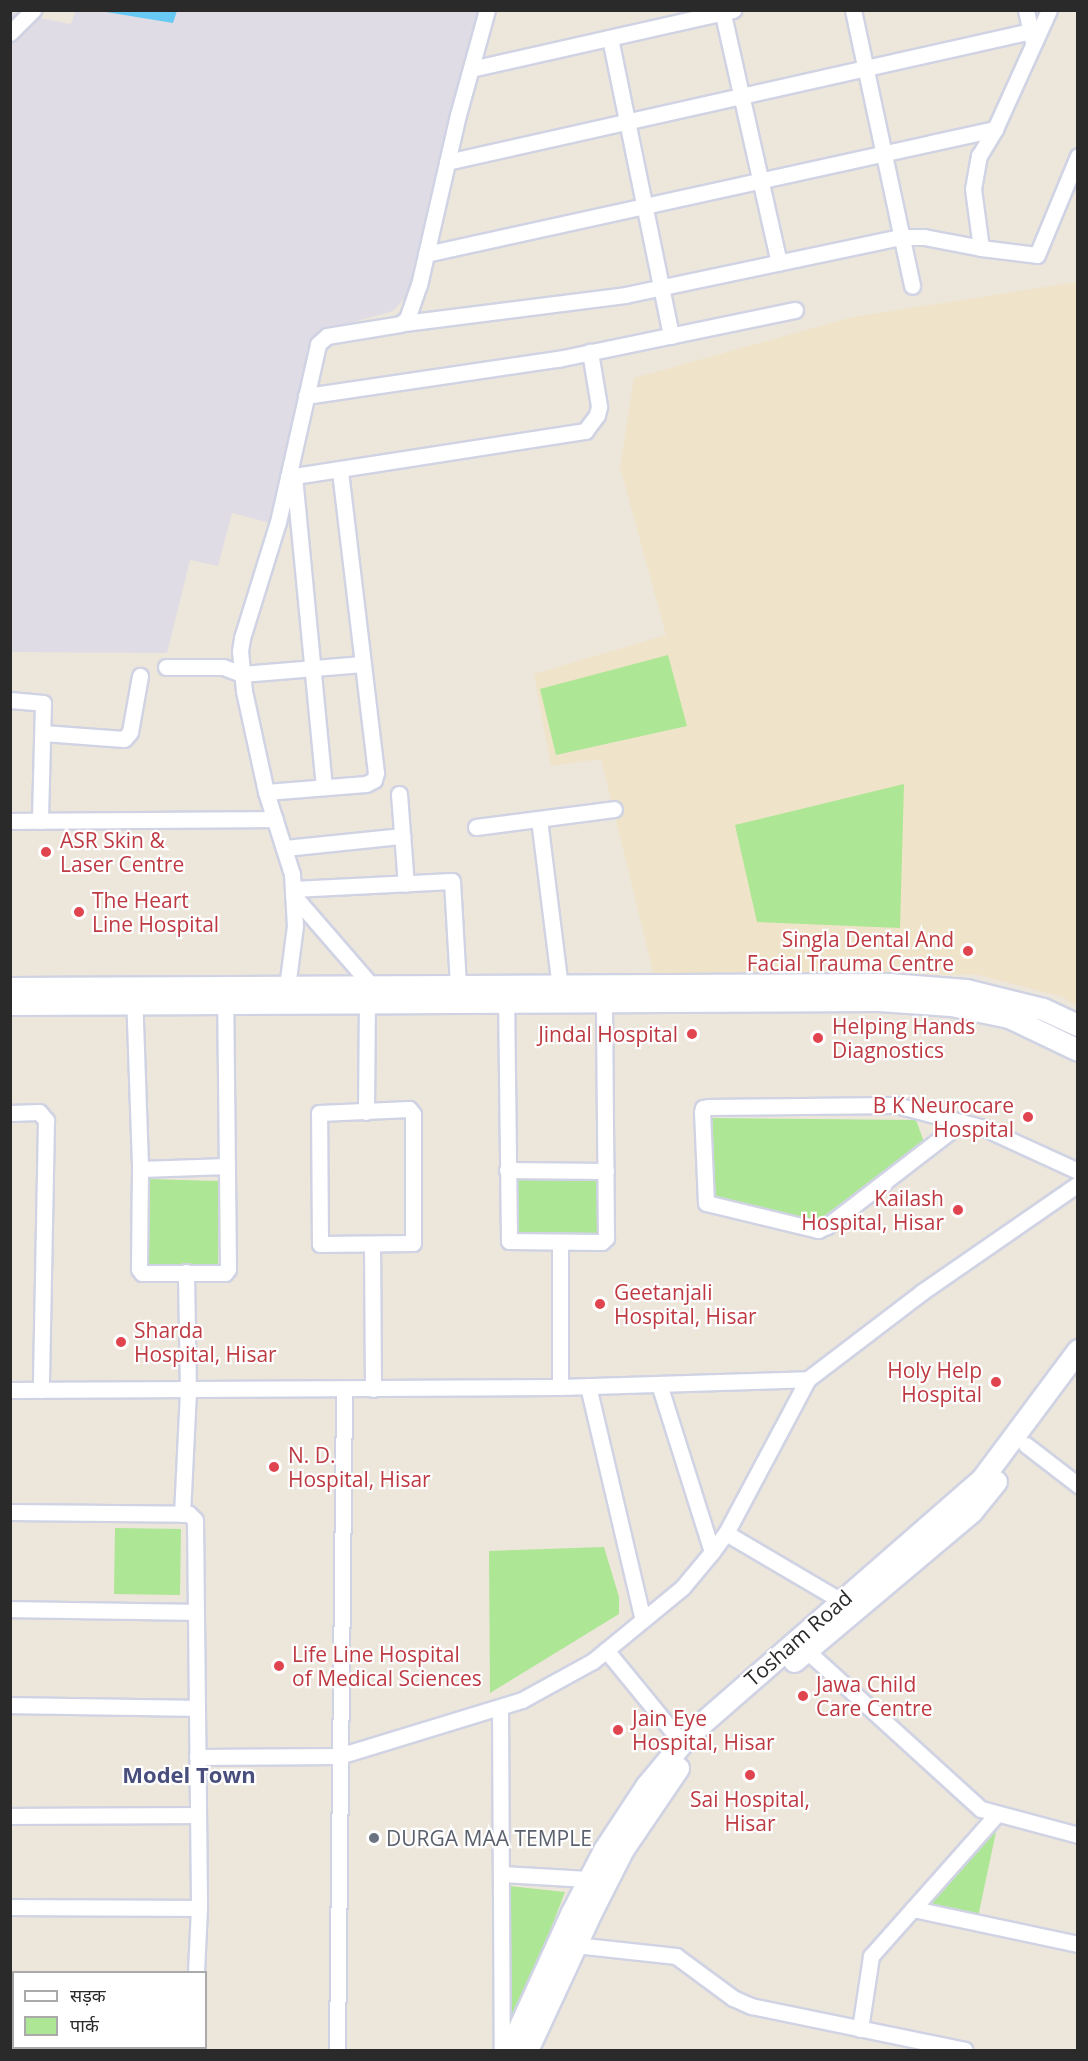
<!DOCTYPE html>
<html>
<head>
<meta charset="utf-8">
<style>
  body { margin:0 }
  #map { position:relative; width:1088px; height:2061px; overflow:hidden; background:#ede6db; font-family:"Open Sans","Noto Sans Devanagari",sans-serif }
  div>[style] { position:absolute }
  .industrial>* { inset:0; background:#dfdce5 }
  .education>* { inset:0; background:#efe4c9 }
  .green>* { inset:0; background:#ade694 }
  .water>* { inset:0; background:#68caf4 }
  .roads { filter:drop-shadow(2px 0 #d0d3e3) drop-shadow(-2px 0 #d0d3e3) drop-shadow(0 2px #d0d3e3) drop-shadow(0 -2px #d0d3e3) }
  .street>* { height:15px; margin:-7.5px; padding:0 7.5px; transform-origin:7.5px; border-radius:7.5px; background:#fff }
  .secondary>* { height:21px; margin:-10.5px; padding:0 10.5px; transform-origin:10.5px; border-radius:10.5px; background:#fff }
  .dots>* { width:16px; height:16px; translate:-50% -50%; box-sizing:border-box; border:3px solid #fff; border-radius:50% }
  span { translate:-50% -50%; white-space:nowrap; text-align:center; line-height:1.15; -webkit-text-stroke:4.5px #fff; paint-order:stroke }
  .health-label { font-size:21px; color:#be3a42 }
  .left { translate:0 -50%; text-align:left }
  .right { translate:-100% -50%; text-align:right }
  .street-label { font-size:21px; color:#2a2a2a }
  .worship-label { font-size:21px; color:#5b616d }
  .neighbourhood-label { font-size:22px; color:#484f7d; font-weight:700 }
  .frame { position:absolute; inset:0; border:12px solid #2a2a2a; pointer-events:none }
  .legend { position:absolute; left:12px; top:1971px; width:195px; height:78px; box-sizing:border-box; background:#fff; border:2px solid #aaa; margin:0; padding:8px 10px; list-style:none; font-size:18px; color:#2a2a2a }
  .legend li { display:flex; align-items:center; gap:12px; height:30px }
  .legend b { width:30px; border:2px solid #aaa }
</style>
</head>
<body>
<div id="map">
  <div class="industrial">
    <i style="clip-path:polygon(76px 10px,484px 11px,407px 296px,393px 311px,318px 332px,270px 523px,232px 513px,218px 566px,190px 560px,167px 653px,11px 652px,10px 12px,71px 24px)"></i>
  </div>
  <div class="education">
    <i style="clip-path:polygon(1077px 282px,1077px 1007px,1063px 997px,979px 975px,815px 972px,654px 976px,601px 759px,551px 766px,534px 674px,666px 635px,620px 467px,634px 378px,853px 317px)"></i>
  </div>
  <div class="green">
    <i style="clip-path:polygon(668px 655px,687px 726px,556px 755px,540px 689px)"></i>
    <i style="clip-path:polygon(904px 784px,900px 928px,757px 922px,735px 825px)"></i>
    <i style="clip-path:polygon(709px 1118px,916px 1120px,924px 1142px,813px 1224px,710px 1200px)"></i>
    <i style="clip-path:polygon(515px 1176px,598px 1177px,598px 1237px,515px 1236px)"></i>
    <i style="clip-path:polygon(147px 1179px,219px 1181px,218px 1265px,146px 1264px)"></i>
    <i style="clip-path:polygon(115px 1528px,181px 1529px,180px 1595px,114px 1594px)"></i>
    <i style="clip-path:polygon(604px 1547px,619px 1597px,619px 1614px,490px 1693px,489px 1551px)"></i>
    <i style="clip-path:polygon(997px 1827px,978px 1917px,925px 1905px)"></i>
    <i style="clip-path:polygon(509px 1886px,565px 1892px,511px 2032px)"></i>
  </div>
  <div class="water">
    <i style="clip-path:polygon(100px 11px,177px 11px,173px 23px)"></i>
  </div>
  <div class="roads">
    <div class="street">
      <i style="left:722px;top:10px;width:259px;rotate:77.3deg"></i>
      <i style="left:853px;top:10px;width:282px;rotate:77.9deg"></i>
      <i style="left:1026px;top:10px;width:30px;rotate:78deg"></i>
      <i style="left:10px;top:33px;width:33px;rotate:-45deg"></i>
      <i style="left:610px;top:38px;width:304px;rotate:78.4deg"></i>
      <i style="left:471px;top:69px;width:269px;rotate:-12.7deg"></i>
      <i style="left:447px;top:162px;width:599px;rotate:-12.64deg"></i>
      <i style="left:981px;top:248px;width:56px;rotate:7.1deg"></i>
      <i style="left:1037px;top:255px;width:107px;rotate:-67.5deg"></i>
      <i style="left:426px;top:254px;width:583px;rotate:-12.39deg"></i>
      <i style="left:404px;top:323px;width:223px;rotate:-7.2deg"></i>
      <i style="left:625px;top:295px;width:282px;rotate:-11.9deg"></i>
      <i style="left:901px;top:237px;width:23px"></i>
      <i style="left:924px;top:237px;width:58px;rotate:10.9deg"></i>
      <i style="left:981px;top:248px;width:60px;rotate:-97.7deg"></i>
      <i style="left:973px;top:189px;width:34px;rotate:-80deg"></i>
      <i style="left:979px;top:156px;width:31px;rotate:-59deg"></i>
      <i style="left:995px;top:129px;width:131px;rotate:-65.6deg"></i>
      <i style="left:306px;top:396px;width:255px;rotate:-8.4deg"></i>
      <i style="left:558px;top:359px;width:242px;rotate:-11.7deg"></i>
      <i style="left:294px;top:476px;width:311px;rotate:84.5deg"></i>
      <i style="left:288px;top:477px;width:301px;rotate:-8.8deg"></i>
      <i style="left:585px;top:431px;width:20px;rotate:-53deg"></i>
      <i style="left:597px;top:415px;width:9px;rotate:-77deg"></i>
      <i style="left:599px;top:406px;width:55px;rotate:-99.5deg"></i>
      <i style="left:166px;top:667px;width:57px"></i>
      <i style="left:223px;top:667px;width:20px;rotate:20deg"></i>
      <i style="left:242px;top:674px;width:121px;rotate:-4.7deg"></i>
      <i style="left:10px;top:700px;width:33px;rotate:5deg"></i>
      <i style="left:43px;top:703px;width:118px;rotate:91.5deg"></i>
      <i style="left:43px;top:733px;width:81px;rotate:4.2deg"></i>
      <i style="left:124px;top:739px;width:9px;rotate:-49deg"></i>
      <i style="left:130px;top:732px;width:57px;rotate:-79.9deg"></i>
      <i style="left:266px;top:792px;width:100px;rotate:-4.6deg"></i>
      <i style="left:366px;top:784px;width:9px;rotate:-27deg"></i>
      <i style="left:374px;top:780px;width:7px;rotate:-74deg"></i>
      <i style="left:376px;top:773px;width:306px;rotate:-96.8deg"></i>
      <i style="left:399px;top:794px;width:90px;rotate:85.6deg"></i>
      <i style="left:539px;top:819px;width:177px;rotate:82.9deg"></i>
      <i style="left:10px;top:821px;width:265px;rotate:-0.4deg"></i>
      <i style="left:476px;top:827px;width:139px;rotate:-7.4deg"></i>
      <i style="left:285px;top:848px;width:118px;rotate:-5.9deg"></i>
      <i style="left:293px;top:889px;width:159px;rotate:-2.9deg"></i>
      <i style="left:452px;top:881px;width:103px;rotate:86.7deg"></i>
      <i style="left:293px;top:895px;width:119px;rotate:49.1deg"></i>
      <i style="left:134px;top:993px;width:176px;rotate:88deg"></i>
      <i style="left:140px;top:1169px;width:100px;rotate:90.6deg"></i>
      <i style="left:139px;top:1269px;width:5px;rotate:53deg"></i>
      <i style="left:142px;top:1273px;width:83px"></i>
      <i style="left:225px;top:1273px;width:5px;rotate:-53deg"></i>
      <i style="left:228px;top:1269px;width:267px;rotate:-90.6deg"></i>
      <i style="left:506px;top:993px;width:248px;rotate:89.3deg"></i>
      <i style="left:509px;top:1241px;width:93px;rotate:0.6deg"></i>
      <i style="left:602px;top:1242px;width:6px;rotate:-45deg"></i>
      <i style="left:606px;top:1238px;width:246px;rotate:-90.5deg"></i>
      <i style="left:286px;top:995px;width:70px;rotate:-82.6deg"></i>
      <i style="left:295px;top:926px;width:52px;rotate:-93.3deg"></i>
      <i style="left:292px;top:874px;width:86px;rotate:-107.6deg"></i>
      <i style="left:266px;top:792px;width:103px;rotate:-102.3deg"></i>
      <i style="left:244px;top:691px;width:40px;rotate:-95.7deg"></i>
      <i style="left:240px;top:651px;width:13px;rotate:-81deg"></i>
      <i style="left:242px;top:638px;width:121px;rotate:-72.8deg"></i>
      <i style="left:278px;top:522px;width:182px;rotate:-77.3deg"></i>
      <i style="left:318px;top:344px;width:12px;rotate:-42deg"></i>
      <i style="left:327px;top:336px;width:74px;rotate:-9.3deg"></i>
      <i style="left:400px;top:324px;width:9px;rotate:-36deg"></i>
      <i style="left:407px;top:319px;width:36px;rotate:-71deg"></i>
      <i style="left:419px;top:285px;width:174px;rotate:-77.1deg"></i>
      <i style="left:458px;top:115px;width:109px;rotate:-74.6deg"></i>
      <i style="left:409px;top:1109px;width:6px;rotate:51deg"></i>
      <i style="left:413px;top:1114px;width:129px;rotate:90deg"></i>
      <i style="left:413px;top:1243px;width:93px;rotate:179.4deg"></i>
      <i style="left:320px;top:1244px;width:131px;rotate:-90.4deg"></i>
      <i style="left:319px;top:1113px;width:90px;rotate:-2.5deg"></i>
      <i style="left:366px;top:1112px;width:110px;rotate:-89.5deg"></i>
      <i style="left:10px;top:1113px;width:29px;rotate:-2deg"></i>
      <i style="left:39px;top:1112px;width:11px;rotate:49deg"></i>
      <i style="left:46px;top:1120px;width:270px;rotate:91.1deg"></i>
      <i style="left:962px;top:1122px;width:170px;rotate:142.4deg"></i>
      <i style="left:827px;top:1226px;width:10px;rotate:156deg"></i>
      <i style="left:818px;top:1230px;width:115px;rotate:-166.4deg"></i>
      <i style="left:706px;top:1203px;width:91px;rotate:-92.5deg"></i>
      <i style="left:702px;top:1112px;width:4px;rotate:-76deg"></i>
      <i style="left:703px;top:1108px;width:5px;rotate:-11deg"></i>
      <i style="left:708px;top:1107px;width:188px;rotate:-0.6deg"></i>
      <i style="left:896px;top:1105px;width:91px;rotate:14.6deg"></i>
      <i style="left:984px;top:1128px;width:103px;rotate:24.6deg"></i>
      <i style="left:140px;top:1169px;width:87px;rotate:-2deg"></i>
      <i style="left:507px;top:1170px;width:99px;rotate:0.6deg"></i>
      <i style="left:560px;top:1242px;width:145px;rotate:90deg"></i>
      <i style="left:372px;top:1244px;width:145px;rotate:89.6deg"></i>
      <i style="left:659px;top:1384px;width:176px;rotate:72.5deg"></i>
      <i style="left:588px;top:1386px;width:240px;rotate:76.8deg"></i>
      <i style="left:10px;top:1390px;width:550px;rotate:-0.31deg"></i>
      <i style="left:560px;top:1387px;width:248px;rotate:-1.8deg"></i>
      <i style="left:1026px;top:1445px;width:66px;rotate:37.6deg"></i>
      <i style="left:10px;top:1512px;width:179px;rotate:0.6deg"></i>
      <i style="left:189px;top:1514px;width:8px;rotate:45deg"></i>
      <i style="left:195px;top:1520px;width:388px;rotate:89.4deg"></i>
      <i style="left:199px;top:1908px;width:64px;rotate:92.7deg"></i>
      <i style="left:182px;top:1514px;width:124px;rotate:-87.2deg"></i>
      <i style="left:188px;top:1390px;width:118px;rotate:-91deg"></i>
      <i style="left:726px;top:1533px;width:144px;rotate:30.5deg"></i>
      <i style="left:10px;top:1609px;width:186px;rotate:0.9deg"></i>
      <i style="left:606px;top:1650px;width:120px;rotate:50.7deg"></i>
      <i style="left:806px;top:1650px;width:236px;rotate:42.3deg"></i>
      <i style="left:981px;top:1809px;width:100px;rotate:15deg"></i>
      <i style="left:10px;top:1705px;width:187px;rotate:0.9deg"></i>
      <i style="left:500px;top:1707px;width:343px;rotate:89.7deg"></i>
      <i style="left:197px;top:1757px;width:142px;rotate:-0.4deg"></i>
      <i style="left:339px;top:1756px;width:191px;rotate:-17deg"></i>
      <i style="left:522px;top:1700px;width:81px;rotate:-28.8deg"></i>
      <i style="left:593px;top:1661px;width:115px;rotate:-39.4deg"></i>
      <i style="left:682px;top:1588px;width:47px;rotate:-50.2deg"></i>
      <i style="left:712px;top:1552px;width:24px;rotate:-54deg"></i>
      <i style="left:726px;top:1533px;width:174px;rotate:-62deg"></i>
      <i style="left:808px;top:1379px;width:143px;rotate:-37.3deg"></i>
      <i style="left:922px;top:1292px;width:190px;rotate:-34.7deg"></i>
      <i style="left:10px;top:1816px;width:188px;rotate:-0.3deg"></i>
      <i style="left:501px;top:1874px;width:88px;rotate:3.3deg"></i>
      <i style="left:10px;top:1907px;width:189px;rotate:0.3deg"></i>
      <i style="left:913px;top:1909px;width:169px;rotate:12deg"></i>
      <i style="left:566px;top:1944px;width:111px;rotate:6.2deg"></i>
      <i style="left:676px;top:1956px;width:71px;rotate:36.4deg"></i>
      <i style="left:733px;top:1998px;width:20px;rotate:24deg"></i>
      <i style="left:751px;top:2006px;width:218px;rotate:11.6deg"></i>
      <i style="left:10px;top:2003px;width:4px"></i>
      <i style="left:860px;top:2029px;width:74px;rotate:-81.4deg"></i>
      <i style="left:871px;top:1956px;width:188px;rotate:-48.4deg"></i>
      <i style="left:79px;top:2048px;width:2px;rotate:90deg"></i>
      <i style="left:337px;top:2050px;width:661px;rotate:-89.39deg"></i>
    </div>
    <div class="secondary">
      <i style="left:10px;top:988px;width:879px;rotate:-0.26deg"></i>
      <i style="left:889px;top:984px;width:77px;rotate:4.5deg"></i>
      <i style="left:966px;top:990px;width:79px;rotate:13.9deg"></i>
      <i style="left:1043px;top:1009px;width:38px;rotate:25deg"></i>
      <i style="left:10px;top:1004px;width:869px;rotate:-0.26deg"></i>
      <i style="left:879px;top:1000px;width:72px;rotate:4deg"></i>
      <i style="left:951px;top:1005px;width:59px;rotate:11.7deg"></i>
      <i style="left:1009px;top:1017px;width:76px;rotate:25.6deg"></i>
      <i style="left:794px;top:1661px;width:233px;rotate:-40.1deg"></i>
      <i style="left:972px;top:1511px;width:38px;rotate:-51deg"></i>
      <i style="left:509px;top:2050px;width:152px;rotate:-65.5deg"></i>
      <i style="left:572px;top:1912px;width:70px;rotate:-62.7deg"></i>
      <i style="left:604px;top:1850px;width:77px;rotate:-56.7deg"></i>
      <i style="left:646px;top:1786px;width:56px;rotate:-50.1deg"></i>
      <i style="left:682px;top:1743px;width:27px;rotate:-45deg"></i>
      <i style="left:701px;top:1724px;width:371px;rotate:-41.1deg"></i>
      <i style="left:981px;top:1480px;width:162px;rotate:-53.3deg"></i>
      <i style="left:527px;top:2050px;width:152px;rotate:-65.1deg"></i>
      <i style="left:591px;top:1912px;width:71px;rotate:-63.1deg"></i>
      <i style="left:623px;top:1849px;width:98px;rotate:-55.8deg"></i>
    </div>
  </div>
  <div class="dots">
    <i style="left:46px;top:852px;background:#e0444e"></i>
    <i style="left:79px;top:912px;background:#e0444e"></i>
    <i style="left:968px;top:951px;background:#e0444e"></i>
    <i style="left:692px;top:1034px;background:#e0444e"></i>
    <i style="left:818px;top:1038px;background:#e0444e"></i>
    <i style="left:1028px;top:1117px;background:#e0444e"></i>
    <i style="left:958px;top:1210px;background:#e0444e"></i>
    <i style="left:600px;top:1304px;background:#e0444e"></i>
    <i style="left:121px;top:1342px;background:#e0444e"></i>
    <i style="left:996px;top:1382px;background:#e0444e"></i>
    <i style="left:274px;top:1467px;background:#e0444e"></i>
    <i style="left:279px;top:1666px;background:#e0444e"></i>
    <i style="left:803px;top:1696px;background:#e0444e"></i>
    <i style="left:618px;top:1730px;background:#e0444e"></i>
    <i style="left:750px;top:1775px;background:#e0444e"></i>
    <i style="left:374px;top:1838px;background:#6b7280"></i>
  </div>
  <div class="health-label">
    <span class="left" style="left:60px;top:852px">ASR Skin &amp;<br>Laser Centre</span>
    <span class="left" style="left:92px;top:912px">The Heart<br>Line Hospital</span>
    <span class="right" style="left:954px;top:951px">Singla Dental And<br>Facial Trauma Centre</span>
    <span class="left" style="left:832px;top:1038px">Helping Hands<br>Diagnostics</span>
    <span class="right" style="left:678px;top:1034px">Jindal Hospital</span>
    <span class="right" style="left:1014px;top:1117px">B K Neurocare<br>Hospital</span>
    <span class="right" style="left:944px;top:1210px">Kailash<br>Hospital, Hisar</span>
    <span class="left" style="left:614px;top:1304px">Geetanjali<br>Hospital, Hisar</span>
    <span class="left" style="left:134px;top:1342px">Sharda<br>Hospital, Hisar</span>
    <span class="right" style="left:982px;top:1382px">Holy Help<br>Hospital</span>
    <span class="left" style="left:288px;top:1467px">N. D.<br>Hospital, Hisar</span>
    <span class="left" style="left:292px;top:1666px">Life Line Hospital<br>of Medical Sciences</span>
    <span class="left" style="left:816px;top:1696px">Jawa Child<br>Care Centre</span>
    <span class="left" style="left:632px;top:1730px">Jain Eye<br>Hospital, Hisar</span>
    <span style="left:750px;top:1811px">Sai Hospital,<br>Hisar</span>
  </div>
  <div class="street-label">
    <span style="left:798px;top:1638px;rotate:-41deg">Tosham Road</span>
  </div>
  <div class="worship-label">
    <span class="left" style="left:386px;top:1838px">DURGA MAA TEMPLE</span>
  </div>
  <div class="neighbourhood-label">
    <span style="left:189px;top:1775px">Model Town</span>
  </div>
  <div class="frame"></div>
  <ul class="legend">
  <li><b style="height:8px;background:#fff"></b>सड़क</li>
  <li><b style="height:16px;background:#ade694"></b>पार्क</li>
  </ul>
</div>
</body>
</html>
